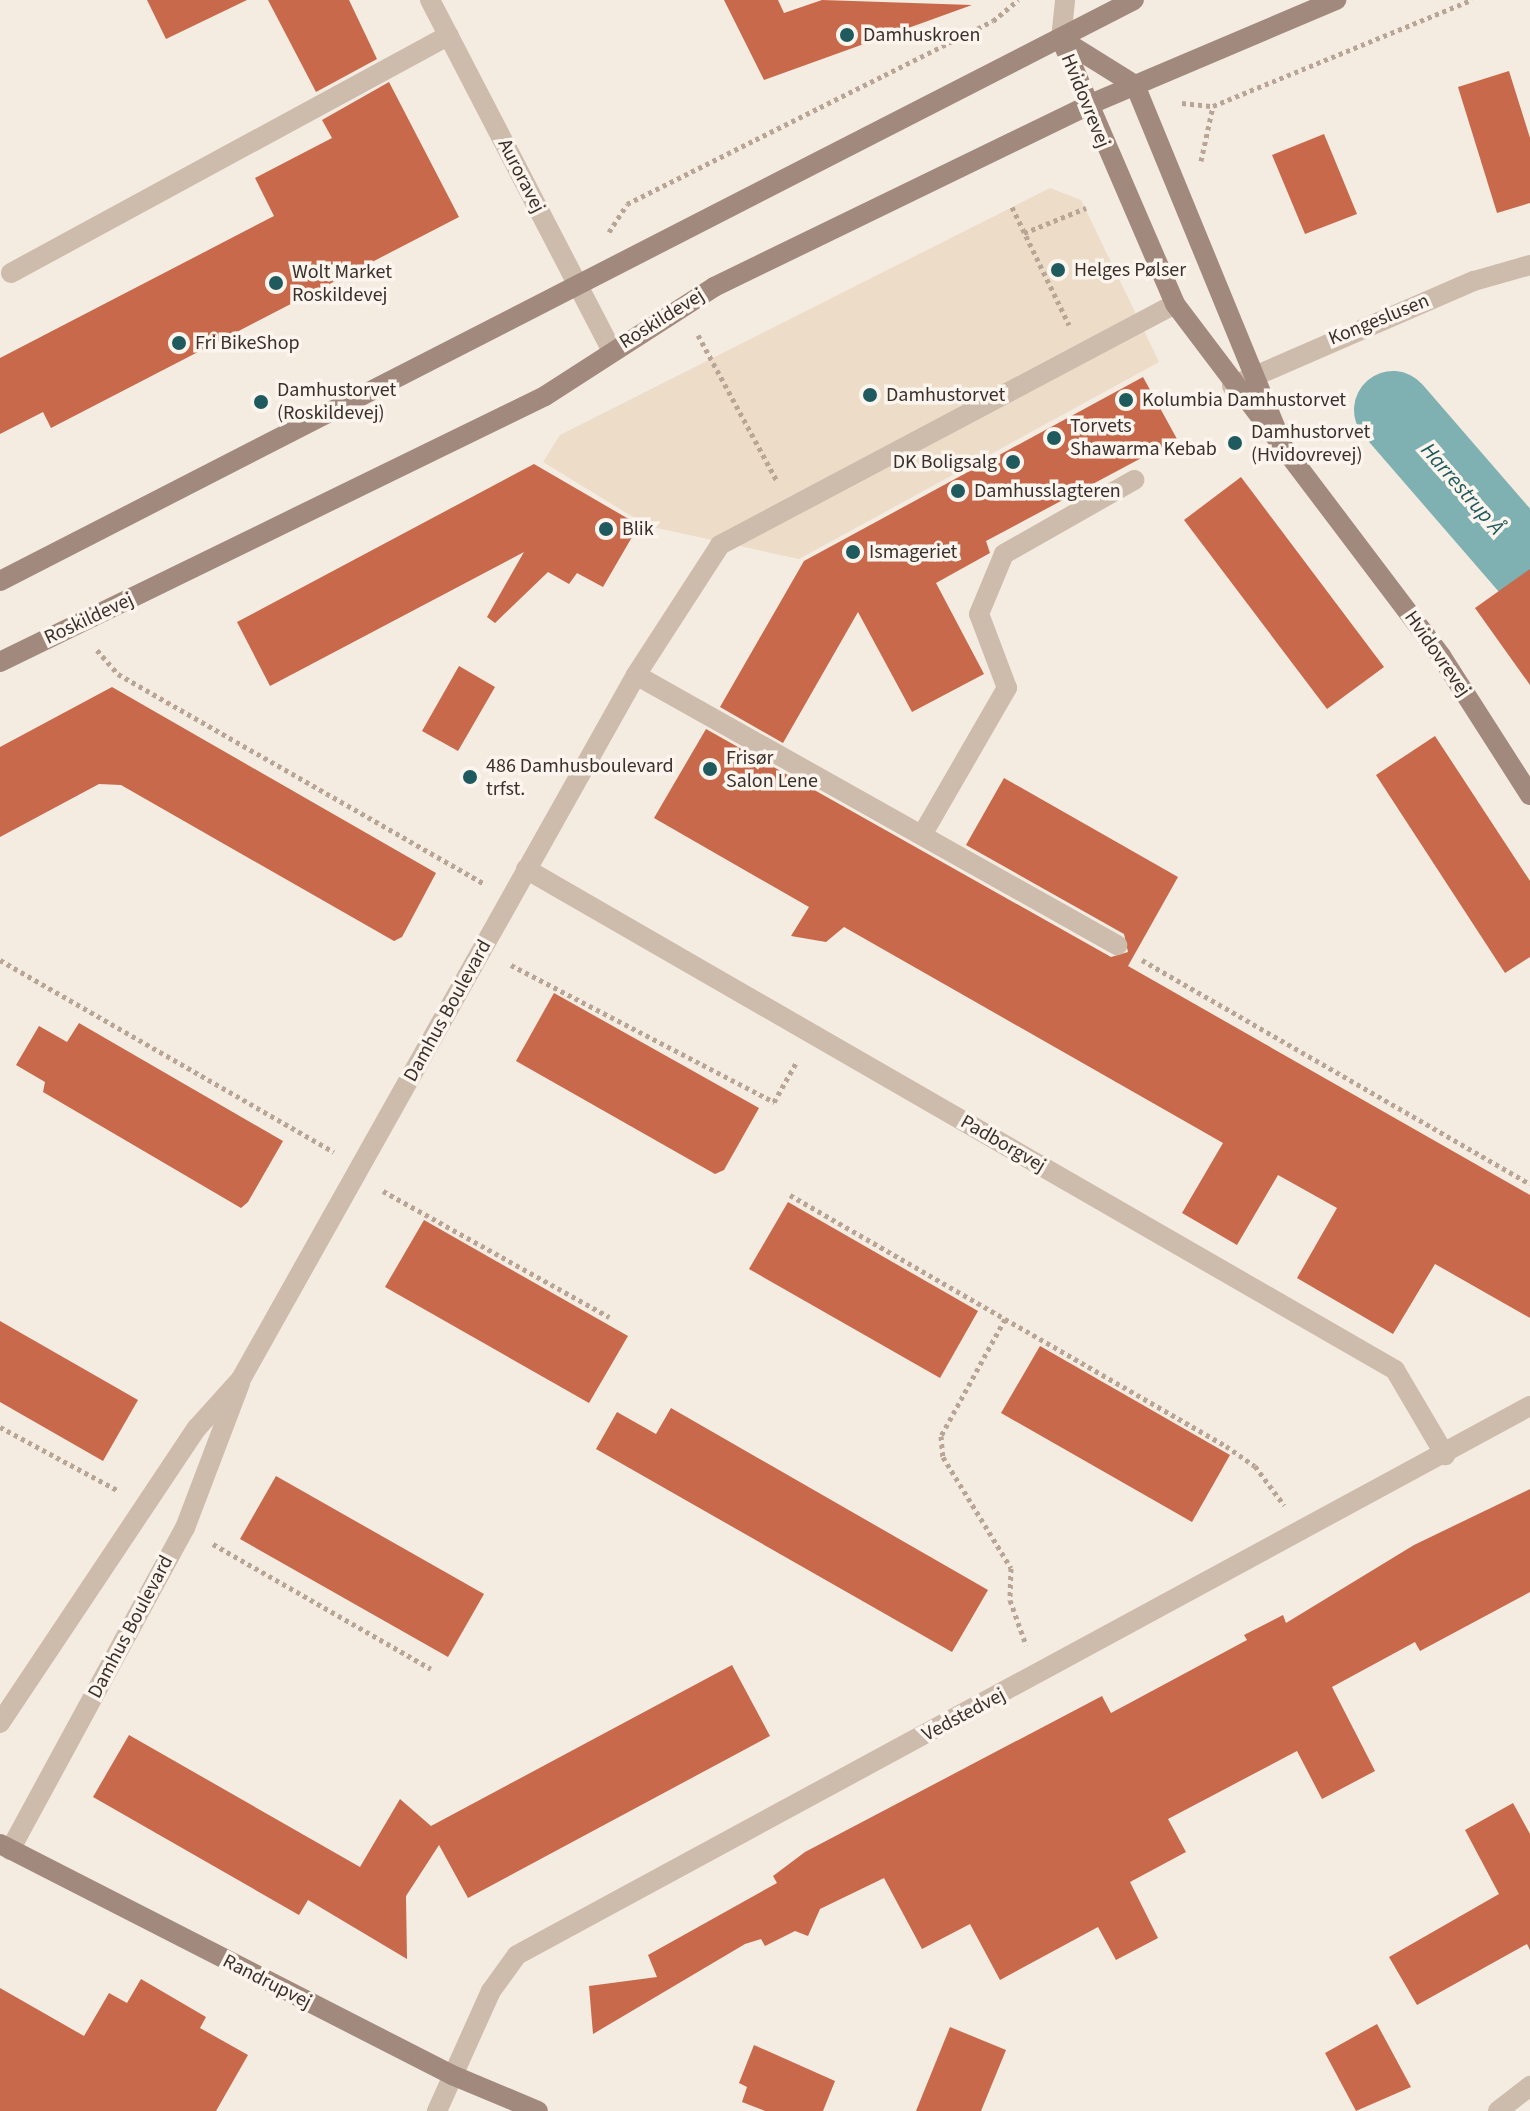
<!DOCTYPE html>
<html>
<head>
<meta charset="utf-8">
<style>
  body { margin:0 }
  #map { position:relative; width:1530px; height:2111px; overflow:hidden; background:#f4ebe1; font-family:"Source Sans 3",sans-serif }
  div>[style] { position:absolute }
  .plaza>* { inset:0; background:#ecdcc8 }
  .river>* { height:78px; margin:-39px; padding:0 39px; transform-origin:39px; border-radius:39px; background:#7fb0b2 }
  .building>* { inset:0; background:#c8694b }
  .path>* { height:5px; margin-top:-2.5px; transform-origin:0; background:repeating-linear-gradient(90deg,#b9a596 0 4px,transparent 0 8px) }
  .lane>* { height:20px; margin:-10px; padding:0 10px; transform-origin:10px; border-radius:10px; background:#cdbbac }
  .street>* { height:20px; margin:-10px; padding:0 10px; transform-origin:10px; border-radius:10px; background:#cdbbac }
  .secondary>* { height:20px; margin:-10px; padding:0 10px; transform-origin:10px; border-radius:10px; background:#a18a7d }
  .dots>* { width:22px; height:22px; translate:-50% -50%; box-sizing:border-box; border:4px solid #fbf5ee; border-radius:50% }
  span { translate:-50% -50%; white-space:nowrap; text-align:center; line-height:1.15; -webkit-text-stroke:7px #fbf5ee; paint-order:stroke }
  .poi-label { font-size:20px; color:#3b302b }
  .left { translate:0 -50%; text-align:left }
  .right { translate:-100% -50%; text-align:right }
  .street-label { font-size:20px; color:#3b302b }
  .water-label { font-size:22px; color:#1f5a5e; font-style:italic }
</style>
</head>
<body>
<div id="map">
  <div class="plaza">
    <i style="clip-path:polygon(1050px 188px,1081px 200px,1159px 362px,799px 559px,648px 526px,543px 462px,560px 435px)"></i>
  </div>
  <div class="river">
    <i style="left:1393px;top:410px;width:209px;rotate:49.1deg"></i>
  </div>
  <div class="building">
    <i style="clip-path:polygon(147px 0,247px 0,166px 39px)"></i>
    <i style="clip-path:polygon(268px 0,349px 0,377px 59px,316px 92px)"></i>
    <i style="clip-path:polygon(724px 0,778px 0,784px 13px,822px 0,972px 5px,764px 80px)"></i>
    <i style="clip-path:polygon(1509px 71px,1530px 138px,1530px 203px,1497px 213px,1458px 87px)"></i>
    <i style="clip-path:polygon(389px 82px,459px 217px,51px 428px,43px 412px,0 434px,0 358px,274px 216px,255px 178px,332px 138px,322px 120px)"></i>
    <i style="clip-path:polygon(1324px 134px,1357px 214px,1305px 234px,1272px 155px)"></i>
    <i style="clip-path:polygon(1143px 377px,1177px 439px,986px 541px,990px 553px,936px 583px,984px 674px,912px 712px,858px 612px,783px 743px,720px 707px,804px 561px)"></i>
    <i style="clip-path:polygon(534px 464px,639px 525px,603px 587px,577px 573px,569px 584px,548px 572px,495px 623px,487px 617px,524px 552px,270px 686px,237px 622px)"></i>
    <i style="clip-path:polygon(1241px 477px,1384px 667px,1327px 709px,1184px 520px)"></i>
    <i style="clip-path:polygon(1530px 569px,1530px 685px,1475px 608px)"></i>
    <i style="clip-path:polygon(459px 666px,495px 687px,458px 751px,422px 731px)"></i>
    <i style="clip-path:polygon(112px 687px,436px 873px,402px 937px,394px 941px,121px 785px,99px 784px,0 837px,0 747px)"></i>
    <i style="clip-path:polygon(706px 729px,1111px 957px,1128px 952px,1124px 934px,966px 845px,1004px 778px,1178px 877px,1128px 966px,1530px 1195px,1530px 1318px,1435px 1264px,1393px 1334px,1297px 1278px,1337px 1208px,1278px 1175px,1237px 1245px,1182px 1213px,1223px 1143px,844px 927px,826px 942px,791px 936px,809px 907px,654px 818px)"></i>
    <i style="clip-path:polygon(1435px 736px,1530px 881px,1530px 957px,1505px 973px,1376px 775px)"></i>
    <i style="clip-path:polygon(554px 993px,759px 1108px,724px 1170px,715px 1174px,516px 1061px)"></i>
    <i style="clip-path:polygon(79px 1023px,283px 1141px,248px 1202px,241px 1208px,43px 1092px,45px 1082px,16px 1065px,39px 1026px,67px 1042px)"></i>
    <i style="clip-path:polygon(788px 1202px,978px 1311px,940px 1378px,749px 1269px)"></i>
    <i style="clip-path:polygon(424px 1220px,628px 1336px,589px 1403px,385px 1287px)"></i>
    <i style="clip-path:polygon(0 1321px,138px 1400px,103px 1461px,0 1402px)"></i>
    <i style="clip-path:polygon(1040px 1346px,1230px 1455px,1192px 1522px,1001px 1413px)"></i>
    <i style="clip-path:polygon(671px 1408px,988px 1590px,952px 1652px,596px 1449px,617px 1412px,656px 1434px)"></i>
    <i style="clip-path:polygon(276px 1476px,484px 1594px,448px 1657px,240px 1539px)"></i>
    <i style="clip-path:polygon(1530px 1489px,1530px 1592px,1420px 1651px,1415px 1642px,1332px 1687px,1375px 1771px,1322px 1799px,1297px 1751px,1168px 1819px,1186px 1852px,1130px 1882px,1158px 1938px,1116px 1960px,1098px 1927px,1000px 1980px,970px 1924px,922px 1949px,884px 1878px,820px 1909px,808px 1936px,795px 1931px,765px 1946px,761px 1939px,745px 1944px,593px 2034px,589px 1986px,657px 1977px,648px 1955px,777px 1883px,773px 1876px,805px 1852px,1102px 1696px,1111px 1713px,1247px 1640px,1244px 1635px,1283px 1615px,1286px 1623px,1414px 1545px)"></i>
    <i style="clip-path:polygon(732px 1665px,770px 1736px,468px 1898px,439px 1845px,406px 1896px,407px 1959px,308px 1900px,299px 1915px,93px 1797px,129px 1735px,360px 1867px,400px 1799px,431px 1826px)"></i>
    <i style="clip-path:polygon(1513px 1803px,1530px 1834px,1530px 1950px,1527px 1944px,1417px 2005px,1389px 1957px,1499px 1894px,1465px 1830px)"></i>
    <i style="clip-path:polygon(141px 1979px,206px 2017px,200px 2028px,248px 2055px,216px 2111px,0 2111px,0 1988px,84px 2036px,109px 1993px,127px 2003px)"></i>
    <i style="clip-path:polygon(1377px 2024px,1411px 2087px,1356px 2111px,1325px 2053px)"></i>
    <i style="clip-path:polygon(950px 2027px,1006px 2050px,981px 2111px,916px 2111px)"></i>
    <i style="clip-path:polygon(754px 2045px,835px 2081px,823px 2111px,765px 2111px,742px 2102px,747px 2087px,739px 2083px)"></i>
  </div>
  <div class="path">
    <i style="left:1182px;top:103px;width:31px;rotate:6deg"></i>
    <i style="left:1213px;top:106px;width:280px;rotate:-22.3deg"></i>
    <i style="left:1201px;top:161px;width:56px;rotate:-77.7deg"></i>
    <i style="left:1012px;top:207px;width:131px;rotate:64.2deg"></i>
    <i style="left:609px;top:232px;width:33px;rotate:-57deg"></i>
    <i style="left:627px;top:204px;width:409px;rotate:-26.6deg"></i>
    <i style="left:993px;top:21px;width:33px;rotate:-40deg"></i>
    <i style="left:1024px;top:233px;width:67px;rotate:-22deg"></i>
    <i style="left:698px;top:335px;width:166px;rotate:61.6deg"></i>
    <i style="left:97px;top:650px;width:32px;rotate:49deg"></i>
    <i style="left:118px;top:674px;width:422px;rotate:29.8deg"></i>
    <i style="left:0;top:960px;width:385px;rotate:29.9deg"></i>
    <i style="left:1142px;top:960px;width:448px;rotate:30deg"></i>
    <i style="left:511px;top:965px;width:297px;rotate:27.5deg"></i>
    <i style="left:774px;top:1102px;width:45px;rotate:-60.6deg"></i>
    <i style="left:383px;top:1191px;width:259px;rotate:29.1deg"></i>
    <i style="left:790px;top:1195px;width:503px;rotate:29.93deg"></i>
    <i style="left:1226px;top:1446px;width:35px;rotate:35deg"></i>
    <i style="left:1255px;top:1466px;width:49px;rotate:53.4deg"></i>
    <i style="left:1005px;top:1319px;width:133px;rotate:118.7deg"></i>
    <i style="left:941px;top:1436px;width:21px;rotate:85deg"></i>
    <i style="left:943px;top:1457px;width:130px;rotate:58.5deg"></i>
    <i style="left:1011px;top:1568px;width:32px;rotate:92deg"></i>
    <i style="left:1010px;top:1600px;width:48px;rotate:70.4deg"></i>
    <i style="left:0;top:1427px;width:133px;rotate:28.3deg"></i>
    <i style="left:213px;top:1544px;width:251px;rotate:29.8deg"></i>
  </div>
  <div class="lane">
    <i style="left:1061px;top:39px;width:39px;rotate:-84deg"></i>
    <i style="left:11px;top:273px;width:498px;rotate:-28.5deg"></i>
    <i style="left:636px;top:675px;width:552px;rotate:29.31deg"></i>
    <i style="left:922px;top:835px;width:170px;rotate:-60deg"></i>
    <i style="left:1007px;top:688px;width:79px;rotate:-110.7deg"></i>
    <i style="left:979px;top:614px;width:65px;rotate:-67.4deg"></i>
    <i style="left:1004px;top:554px;width:150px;rotate:-29.6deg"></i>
  </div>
  <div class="street">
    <i style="left:430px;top:0;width:395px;rotate:62.6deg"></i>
    <i style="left:1232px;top:386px;width:264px;rotate:-23.5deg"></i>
    <i style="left:1474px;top:281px;width:58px;rotate:-15.9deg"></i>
    <i style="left:526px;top:869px;width:1003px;rotate:29.96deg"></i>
    <i style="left:1395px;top:1370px;width:99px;rotate:59.5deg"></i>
    <i style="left:0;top:1723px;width:355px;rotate:-56.3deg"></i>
    <i style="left:197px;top:1428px;width:66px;rotate:-48.1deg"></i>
    <i style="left:241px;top:1379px;width:807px;rotate:-60.7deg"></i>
    <i style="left:636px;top:675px;width:155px;rotate:-57.1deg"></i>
    <i style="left:720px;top:545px;width:515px;rotate:-27.91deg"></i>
    <i style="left:10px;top:1850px;width:366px;rotate:-61.5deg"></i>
    <i style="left:185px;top:1528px;width:155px;rotate:-69.2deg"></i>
    <i style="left:437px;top:2111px;width:132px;rotate:-65.8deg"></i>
    <i style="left:491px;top:1991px;width:44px;rotate:-54.2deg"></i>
    <i style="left:517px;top:1955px;width:1152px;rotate:-28.46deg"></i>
    <i style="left:1498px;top:2111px;width:41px;rotate:-38deg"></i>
  </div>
  <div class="secondary">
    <i style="left:1061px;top:39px;width:288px;rotate:66.7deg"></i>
    <i style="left:1175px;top:304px;width:441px;rotate:52.9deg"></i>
    <i style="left:1441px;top:656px;width:165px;rotate:57.4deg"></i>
    <i style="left:1061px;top:39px;width:87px;rotate:31.9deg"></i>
    <i style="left:1135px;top:85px;width:377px;rotate:67.7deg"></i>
    <i style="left:0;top:581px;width:1274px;rotate:-27.13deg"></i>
    <i style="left:0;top:662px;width:606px;rotate:-26.02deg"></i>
    <i style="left:545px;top:396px;width:201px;rotate:-32.8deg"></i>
    <i style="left:714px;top:287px;width:414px;rotate:-25.9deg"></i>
    <i style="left:1086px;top:106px;width:272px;rotate:-23deg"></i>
    <i style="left:0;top:1844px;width:508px;rotate:27.07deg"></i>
    <i style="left:452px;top:2075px;width:93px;rotate:22.7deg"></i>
  </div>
  <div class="dots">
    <i style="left:847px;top:35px;background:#1f5a5e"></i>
    <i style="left:1058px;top:270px;background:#1f5a5e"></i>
    <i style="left:276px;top:283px;background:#1f5a5e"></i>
    <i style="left:179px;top:343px;background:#1f5a5e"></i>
    <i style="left:870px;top:395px;background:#1f5a5e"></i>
    <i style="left:1126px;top:400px;background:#1f5a5e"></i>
    <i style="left:261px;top:402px;background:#1f5a5e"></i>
    <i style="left:1054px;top:438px;background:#1f5a5e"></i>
    <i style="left:1235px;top:443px;background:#1f5a5e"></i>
    <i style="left:1013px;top:462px;background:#1f5a5e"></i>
    <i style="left:958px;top:491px;background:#1f5a5e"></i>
    <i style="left:606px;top:529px;background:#1f5a5e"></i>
    <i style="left:853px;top:552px;background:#1f5a5e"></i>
    <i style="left:710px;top:769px;background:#1f5a5e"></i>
    <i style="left:470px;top:777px;background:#1f5a5e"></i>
  </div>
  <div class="poi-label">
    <span class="left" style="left:863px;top:35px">Damhuskroen</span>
    <span class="left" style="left:1074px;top:270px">Helges Pølser</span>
    <span class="left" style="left:292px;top:284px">Wolt Market<br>Roskildevej</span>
    <span class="left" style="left:195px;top:343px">Fri BikeShop</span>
    <span class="left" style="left:277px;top:402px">Damhustorvet<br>(Roskildevej)</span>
    <span class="left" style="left:886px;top:395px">Damhustorvet</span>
    <span class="left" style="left:1142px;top:400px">Kolumbia Damhustorvet</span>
    <span class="left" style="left:1070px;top:438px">Torvets<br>Shawarma Kebab</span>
    <span class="left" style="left:1251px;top:444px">Damhustorvet<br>(Hvidovrevej)</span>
    <span class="right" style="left:997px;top:462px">DK Boligsalg</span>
    <span class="left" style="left:974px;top:491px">Damhusslagteren</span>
    <span class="left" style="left:622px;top:529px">Blik</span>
    <span class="left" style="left:869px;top:552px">Ismageriet</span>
    <span class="left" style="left:726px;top:770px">Frisør<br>Salon Lene</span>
    <span class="left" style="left:486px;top:778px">486 Damhusboulevard<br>trfst.</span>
  </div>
  <div class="street-label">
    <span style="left:1085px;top:101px;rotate:68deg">Hvidovrevej</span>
    <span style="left:521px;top:176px;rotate:63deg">Auroravej</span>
    <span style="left:662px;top:319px;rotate:-32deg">Roskildevej</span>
    <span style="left:1379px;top:320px;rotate:-22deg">Kongeslusen</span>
    <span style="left:89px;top:619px;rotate:-25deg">Roskildevej</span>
    <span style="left:1437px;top:654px;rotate:55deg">Hvidovrevej</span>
    <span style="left:448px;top:1011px;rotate:-61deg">Damhus Boulevard</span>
    <span style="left:1003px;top:1144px;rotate:30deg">Padborgvej</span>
    <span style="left:131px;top:1627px;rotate:-62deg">Damhus Boulevard</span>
    <span style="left:964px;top:1715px;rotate:-28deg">Vedstedvej</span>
    <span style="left:267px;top:1982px;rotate:27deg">Randrupvej</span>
  </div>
  <div class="water-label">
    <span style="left:1462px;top:489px;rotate:49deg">Harrestrup Å</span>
  </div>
</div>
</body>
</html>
